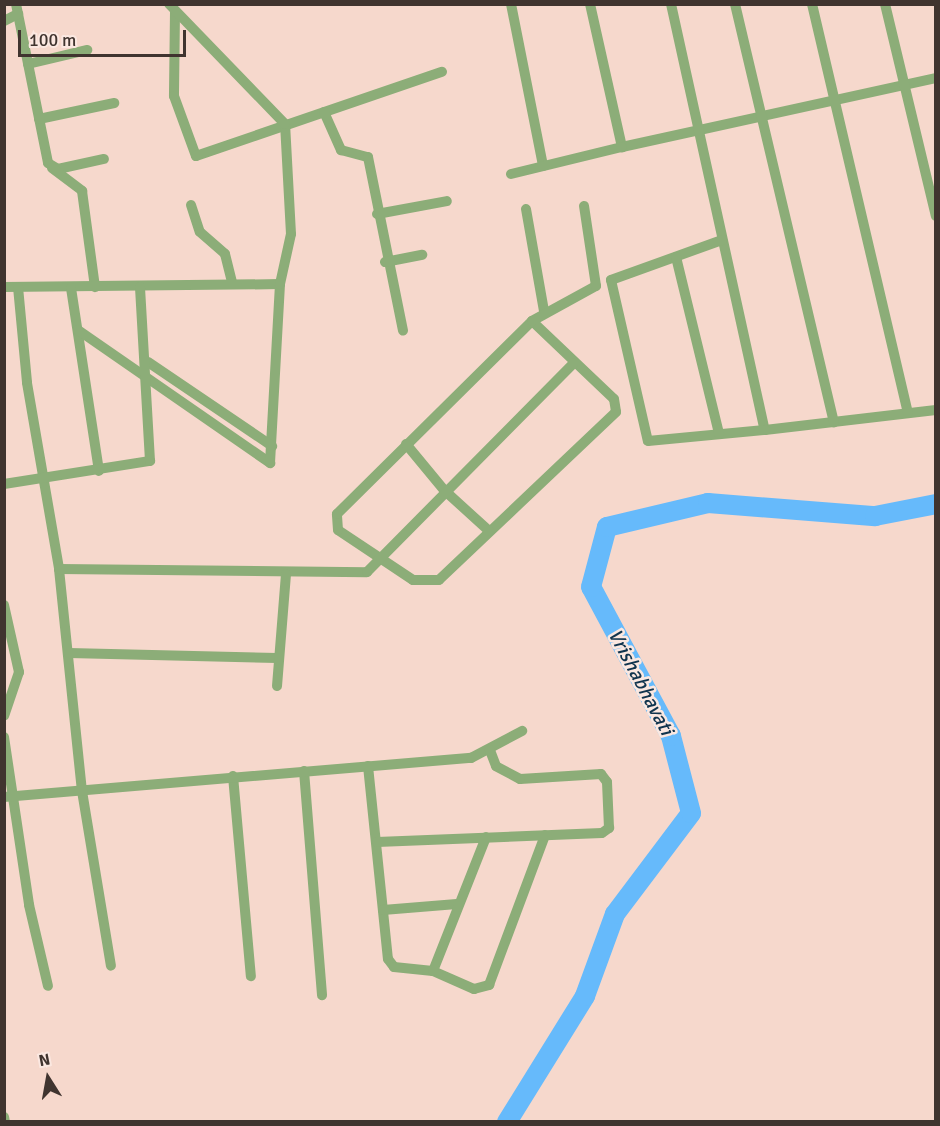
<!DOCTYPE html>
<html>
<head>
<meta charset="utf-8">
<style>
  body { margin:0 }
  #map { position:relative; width:940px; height:1126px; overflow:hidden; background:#f6d8cc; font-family:Signika,sans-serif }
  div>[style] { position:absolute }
  .river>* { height:20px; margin:-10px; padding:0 10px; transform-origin:10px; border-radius:10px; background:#66bafb }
  .minor>* { height:10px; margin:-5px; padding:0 5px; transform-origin:5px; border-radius:5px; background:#8cad78 }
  span { translate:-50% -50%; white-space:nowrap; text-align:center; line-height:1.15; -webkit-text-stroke:5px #fbe8e1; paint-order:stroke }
  .water-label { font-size:20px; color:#10344e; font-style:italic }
  .frame { position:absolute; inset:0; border:6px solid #40342f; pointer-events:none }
  .north { position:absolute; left:18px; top:1048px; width:60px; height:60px; -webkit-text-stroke:4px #fbe8e1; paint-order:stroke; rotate:349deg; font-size:16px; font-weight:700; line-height:24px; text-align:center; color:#40342f }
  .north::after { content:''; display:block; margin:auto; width:21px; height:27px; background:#40342f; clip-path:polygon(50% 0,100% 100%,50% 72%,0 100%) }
  .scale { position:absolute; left:18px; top:30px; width:168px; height:27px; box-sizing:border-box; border:3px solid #40342f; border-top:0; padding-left:8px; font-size:18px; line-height:21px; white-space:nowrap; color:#40342f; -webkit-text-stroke:4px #fbe8e1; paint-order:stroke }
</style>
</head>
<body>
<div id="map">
  <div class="river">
    <i style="left:507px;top:1122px;width:148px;rotate:-58.2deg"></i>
    <i style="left:585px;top:996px;width:87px;rotate:-69.9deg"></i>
    <i style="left:615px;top:914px;width:126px;rotate:-53deg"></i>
    <i style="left:691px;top:813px;width:80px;rotate:-104.6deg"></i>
    <i style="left:671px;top:736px;width:169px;rotate:-118.2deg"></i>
    <i style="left:591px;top:587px;width:62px;rotate:-75.1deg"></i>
    <i style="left:607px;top:527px;width:104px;rotate:-13.4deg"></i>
    <i style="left:708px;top:503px;width:168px;rotate:4.5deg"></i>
    <i style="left:875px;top:516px;width:62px;rotate:-11.1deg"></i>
  </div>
  <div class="minor">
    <i style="left:16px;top:4px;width:162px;rotate:78.6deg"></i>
    <i style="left:48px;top:163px;width:12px;rotate:31deg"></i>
    <i style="left:58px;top:169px;width:47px;rotate:-12.3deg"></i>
    <i style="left:511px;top:4px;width:165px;rotate:78.8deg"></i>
    <i style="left:590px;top:4px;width:147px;rotate:77.4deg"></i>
    <i style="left:622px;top:147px;width:321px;rotate:-12.4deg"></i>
    <i style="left:671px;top:4px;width:436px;rotate:77.6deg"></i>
    <i style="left:765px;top:430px;width:172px;rotate:-6.7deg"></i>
    <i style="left:735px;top:4px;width:430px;rotate:76.7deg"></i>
    <i style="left:812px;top:4px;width:420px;rotate:76.8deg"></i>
    <i style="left:885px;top:4px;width:218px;rotate:76.5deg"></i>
    <i style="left:175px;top:11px;width:85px;rotate:90.7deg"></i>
    <i style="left:174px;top:96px;width:64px;rotate:69.9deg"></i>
    <i style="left:196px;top:156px;width:260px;rotate:-18.9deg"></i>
    <i style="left:4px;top:21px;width:16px;rotate:-27deg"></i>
    <i style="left:28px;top:64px;width:61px;rotate:-13.3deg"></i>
    <i style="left:324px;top:112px;width:42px;rotate:65.9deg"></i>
    <i style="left:341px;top:150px;width:28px;rotate:15deg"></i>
    <i style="left:368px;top:157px;width:177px;rotate:78.6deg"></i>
    <i style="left:39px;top:119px;width:77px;rotate:-12deg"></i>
    <i style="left:52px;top:168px;width:38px;rotate:37deg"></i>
    <i style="left:82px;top:191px;width:97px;rotate:82.3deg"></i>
    <i style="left:511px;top:174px;width:114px;rotate:-13.7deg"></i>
    <i style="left:191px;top:205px;width:28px;rotate:72deg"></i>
    <i style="left:200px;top:232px;width:33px;rotate:41deg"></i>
    <i style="left:225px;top:254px;width:30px;rotate:76deg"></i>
    <i style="left:526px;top:209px;width:104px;rotate:80deg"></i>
    <i style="left:377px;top:214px;width:71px;rotate:-10.5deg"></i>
    <i style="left:722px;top:240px;width:118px;rotate:160.2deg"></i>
    <i style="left:611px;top:280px;width:165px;rotate:77.1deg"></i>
    <i style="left:648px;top:441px;width:118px;rotate:-5.4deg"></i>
    <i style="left:676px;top:257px;width:182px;rotate:76.3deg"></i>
    <i style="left:385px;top:262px;width:38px;rotate:-11deg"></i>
    <i style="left:4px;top:287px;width:276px;rotate:-0.6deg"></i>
    <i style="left:18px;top:287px;width:96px;rotate:84.6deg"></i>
    <i style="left:27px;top:383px;width:189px;rotate:80.2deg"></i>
    <i style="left:59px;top:569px;width:223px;rotate:84.1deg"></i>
    <i style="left:82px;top:791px;width:177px;rotate:80.6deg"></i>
    <i style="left:71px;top:288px;width:185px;rotate:81.3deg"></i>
    <i style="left:532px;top:321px;width:113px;rotate:43.6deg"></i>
    <i style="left:614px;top:399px;width:13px;rotate:81deg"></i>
    <i style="left:616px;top:412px;width:244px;rotate:136.5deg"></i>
    <i style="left:439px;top:580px;width:26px;rotate:180deg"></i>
    <i style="left:413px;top:580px;width:90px;rotate:-146.3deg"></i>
    <i style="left:338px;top:530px;width:16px;rotate:-94deg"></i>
    <i style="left:337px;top:514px;width:274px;rotate:-44.7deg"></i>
    <i style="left:532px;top:321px;width:73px;rotate:-28.7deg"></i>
    <i style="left:596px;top:286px;width:81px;rotate:-98.5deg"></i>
    <i style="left:78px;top:330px;width:234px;rotate:34.7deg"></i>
    <i style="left:270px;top:463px;width:179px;rotate:-86.8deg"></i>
    <i style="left:280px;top:284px;width:51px;rotate:-77.6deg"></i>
    <i style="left:291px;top:234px;width:110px;rotate:-93.1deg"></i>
    <i style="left:285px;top:124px;width:167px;rotate:-134deg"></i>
    <i style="left:148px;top:362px;width:150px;rotate:34.1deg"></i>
    <i style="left:406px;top:444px;width:60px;rotate:50.4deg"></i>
    <i style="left:444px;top:490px;width:61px;rotate:42.3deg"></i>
    <i style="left:4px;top:484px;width:148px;rotate:-9deg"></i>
    <i style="left:150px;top:461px;width:174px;rotate:-93.3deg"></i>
    <i style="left:59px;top:569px;width:308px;rotate:0.6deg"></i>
    <i style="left:367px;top:572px;width:293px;rotate:-45.3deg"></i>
    <i style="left:4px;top:605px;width:69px;rotate:77.4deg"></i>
    <i style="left:19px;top:672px;width:46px;rotate:108.8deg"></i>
    <i style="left:69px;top:653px;width:208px;rotate:1.4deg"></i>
    <i style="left:277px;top:686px;width:112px;rotate:-85.4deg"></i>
    <i style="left:4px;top:737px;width:170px;rotate:81.5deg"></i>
    <i style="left:29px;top:905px;width:83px;rotate:76.8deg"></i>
    <i style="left:368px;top:766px;width:194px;rotate:84.1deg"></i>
    <i style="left:388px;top:959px;width:10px;rotate:53deg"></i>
    <i style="left:394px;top:967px;width:39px;rotate:6deg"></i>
    <i style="left:433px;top:971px;width:45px;rotate:23.7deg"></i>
    <i style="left:474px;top:989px;width:16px;rotate:-15deg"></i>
    <i style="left:489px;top:985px;width:160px;rotate:-69.5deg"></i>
    <i style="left:304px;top:771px;width:225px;rotate:85.4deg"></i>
    <i style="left:233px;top:776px;width:201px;rotate:84.9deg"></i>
    <i style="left:4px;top:797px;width:469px;rotate:-4.8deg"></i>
    <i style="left:471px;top:758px;width:58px;rotate:-27.9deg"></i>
    <i style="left:377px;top:842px;width:225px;rotate:-2.3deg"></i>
    <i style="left:602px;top:833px;width:9px;rotate:-36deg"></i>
    <i style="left:609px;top:828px;width:46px;rotate:-92.5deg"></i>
    <i style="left:607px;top:782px;width:10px;rotate:-127deg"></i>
    <i style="left:601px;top:774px;width:81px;rotate:176.5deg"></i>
    <i style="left:520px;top:779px;width:27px;rotate:-152deg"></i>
    <i style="left:496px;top:766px;width:17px;rotate:-111deg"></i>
    <i style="left:383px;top:910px;width:74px;rotate:-4.6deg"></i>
    <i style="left:433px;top:971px;width:144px;rotate:-68.4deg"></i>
    <i style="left:4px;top:1117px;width:5px;rotate:79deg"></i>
  </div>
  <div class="water-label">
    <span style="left:641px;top:682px;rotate:62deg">Vrishabhavati</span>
  </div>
  <div class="frame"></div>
  <div class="north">N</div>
  <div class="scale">100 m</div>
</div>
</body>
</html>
